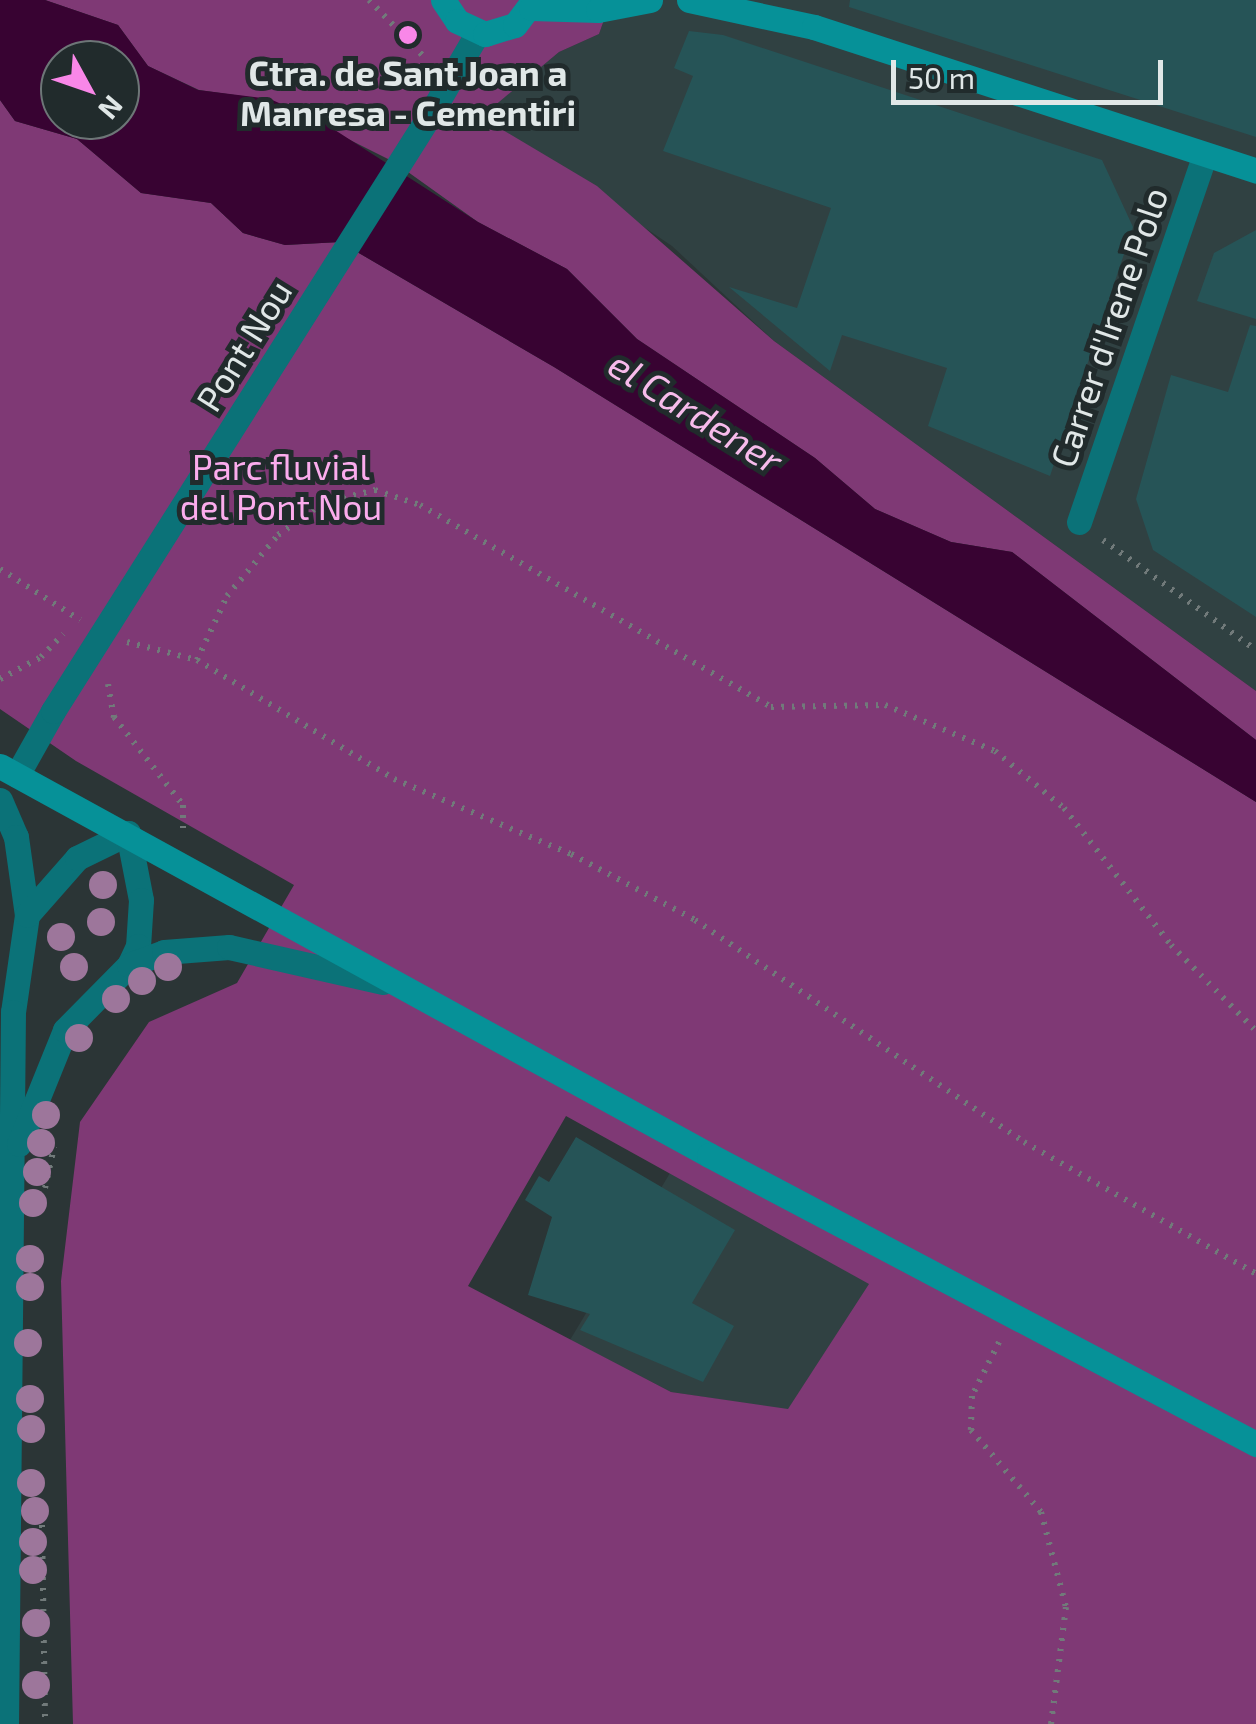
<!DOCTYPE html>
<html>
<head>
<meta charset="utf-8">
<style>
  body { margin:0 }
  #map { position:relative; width:1256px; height:1724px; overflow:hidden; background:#2b3536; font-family:"Exo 2",sans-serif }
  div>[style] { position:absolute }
  .built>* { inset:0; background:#304142 }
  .green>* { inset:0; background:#7f3975 }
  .water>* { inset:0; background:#380332 }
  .building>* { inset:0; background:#265457 }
  .path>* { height:6px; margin-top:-3px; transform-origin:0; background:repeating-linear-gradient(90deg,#717a7a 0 2.5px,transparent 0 10.5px) }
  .street>* { height:25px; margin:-12.5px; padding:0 12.5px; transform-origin:12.5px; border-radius:12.5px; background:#0b7278 }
  .secondary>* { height:25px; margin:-12.5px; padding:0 12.5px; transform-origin:12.5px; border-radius:12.5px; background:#069198 }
  .street-bridge>* { height:25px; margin:-12.5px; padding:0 12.5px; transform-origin:12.5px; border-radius:12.5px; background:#0b7278 }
  .trees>* { width:28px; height:28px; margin:-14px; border-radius:50%; background:#9d769b }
  .dots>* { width:28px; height:28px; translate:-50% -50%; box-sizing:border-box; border:5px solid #212b2c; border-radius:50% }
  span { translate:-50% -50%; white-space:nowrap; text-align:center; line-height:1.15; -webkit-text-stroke:10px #212b2c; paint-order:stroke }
  .poi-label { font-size:35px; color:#e0e7e7; font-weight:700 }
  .street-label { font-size:35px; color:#e0e7e7 }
  .park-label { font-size:35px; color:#fbaced }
  .water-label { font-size:38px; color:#f7bbeb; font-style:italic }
  .north { position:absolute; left:40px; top:40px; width:100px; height:100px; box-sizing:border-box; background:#212b2c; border:2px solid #6d7677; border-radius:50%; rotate:130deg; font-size:28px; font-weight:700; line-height:40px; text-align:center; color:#e0e7e7 }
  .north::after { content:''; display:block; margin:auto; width:35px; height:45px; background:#f987e8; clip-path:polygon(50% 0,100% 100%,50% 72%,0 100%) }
  .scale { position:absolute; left:891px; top:60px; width:272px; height:45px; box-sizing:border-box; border:5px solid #e0e7e7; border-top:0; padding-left:12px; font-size:30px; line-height:35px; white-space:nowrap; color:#e0e7e7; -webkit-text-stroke:8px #212b2c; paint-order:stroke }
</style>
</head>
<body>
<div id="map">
  <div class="built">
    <i style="clip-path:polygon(611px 0,1256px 0,1256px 691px,774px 341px,672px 246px,480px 117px,559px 52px,599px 34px)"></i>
    <i style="clip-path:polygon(670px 1173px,870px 1284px,788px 1410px,671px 1392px,570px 1340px)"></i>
  </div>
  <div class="green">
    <i style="clip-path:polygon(45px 0,611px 0,599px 34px,559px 52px,481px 117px,597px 186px,774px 341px,1256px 691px,1256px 740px,1012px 552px,951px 542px,875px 509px,815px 458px,637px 339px,567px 269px,478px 222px,394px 162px,270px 100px,199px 90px,148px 66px,118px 25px)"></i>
    <i style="clip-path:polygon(evenodd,0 100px,15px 121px,77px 139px,141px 193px,211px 203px,243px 233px,285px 245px,340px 242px,554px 367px,1256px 802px,1256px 1724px,73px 1724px,61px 1281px,80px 1122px,149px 1022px,237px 983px,294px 885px,76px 761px,0 709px,0 100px,566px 1116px,869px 1284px,788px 1409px,671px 1392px,468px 1286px,566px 1116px)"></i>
  </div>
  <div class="water">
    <i style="clip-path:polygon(evenodd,0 0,45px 0,118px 25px,148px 66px,198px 90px,270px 99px,324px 123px,478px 222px,567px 269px,637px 339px,815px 458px,875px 509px,951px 542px,1012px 552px,1256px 740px,1256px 802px,554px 367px,340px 242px,285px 245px,243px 233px,211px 203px,141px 193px,77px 139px,15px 121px,0 100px,0 0,60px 60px,120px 60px,120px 120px,60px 120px,60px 60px)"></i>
  </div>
  <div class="building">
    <i style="clip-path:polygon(850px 0,1256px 0,1256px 137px,849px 7px)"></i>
    <i style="clip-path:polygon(689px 31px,723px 35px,1102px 160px,1133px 227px,1050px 476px,928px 426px,947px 368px,842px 335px,830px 371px,729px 287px,797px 308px,831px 208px,663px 151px,693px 76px,674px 68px)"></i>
    <i style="clip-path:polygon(1256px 230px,1256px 319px,1197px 301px,1214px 253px)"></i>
    <i style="clip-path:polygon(1250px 325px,1256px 326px,1256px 617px,1153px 550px,1136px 499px,1171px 375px,1228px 392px)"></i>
    <i style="clip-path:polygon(576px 1137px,735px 1230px,692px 1303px,734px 1326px,703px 1382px,580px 1330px,590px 1314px,528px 1295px,552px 1217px,525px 1200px,539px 1176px,549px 1182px)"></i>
  </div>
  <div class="path">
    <i style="left:369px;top:0;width:83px;rotate:46deg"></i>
    <i style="left:1103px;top:540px;width:188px;rotate:35.7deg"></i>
    <i style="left:0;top:569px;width:95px;rotate:32.5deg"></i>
    <i style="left:127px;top:642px;width:72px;rotate:14.4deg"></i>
    <i style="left:197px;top:660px;width:230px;rotate:31.1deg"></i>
    <i style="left:394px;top:779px;width:192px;rotate:23deg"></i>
    <i style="left:571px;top:854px;width:140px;rotate:28deg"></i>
    <i style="left:695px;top:920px;width:397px;rotate:34deg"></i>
    <i style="left:1024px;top:1142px;width:267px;rotate:29.6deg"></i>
    <i style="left:197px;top:660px;width:71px;rotate:-64.9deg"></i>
    <i style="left:227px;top:596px;width:80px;rotate:-50.1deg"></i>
    <i style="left:278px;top:535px;width:55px;rotate:-35.4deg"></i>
    <i style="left:323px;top:503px;width:54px;rotate:-14deg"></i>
    <i style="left:375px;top:490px;width:47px;rotate:18.4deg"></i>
    <i style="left:420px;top:505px;width:405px;rotate:29.9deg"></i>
    <i style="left:771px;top:707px;width:114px;rotate:-1deg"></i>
    <i style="left:885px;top:705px;width:119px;rotate:22.7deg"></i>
    <i style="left:995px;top:751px;width:89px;rotate:39.6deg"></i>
    <i style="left:1064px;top:808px;width:174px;rotate:52deg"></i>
    <i style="left:1171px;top:945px;width:121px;rotate:45.3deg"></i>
    <i style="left:0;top:679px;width:47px;rotate:-28.2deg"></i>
    <i style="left:41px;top:657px;width:32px;rotate:-46deg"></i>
    <i style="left:108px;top:684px;width:34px;rotate:80deg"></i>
    <i style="left:114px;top:717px;width:112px;rotate:51.9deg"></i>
    <i style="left:183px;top:805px;width:30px;rotate:90deg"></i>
    <i style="left:45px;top:1188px;width:42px;rotate:-77.6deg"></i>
    <i style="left:999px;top:1342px;width:60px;rotate:116.6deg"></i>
    <i style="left:972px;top:1396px;width:34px;rotate:92deg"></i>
    <i style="left:971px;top:1430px;width:108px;rotate:49.5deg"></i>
    <i style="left:1041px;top:1512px;width:98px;rotate:75.3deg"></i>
    <i style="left:1066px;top:1607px;width:118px;rotate:97.3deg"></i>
    <i style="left:42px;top:1525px;width:199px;rotate:89.1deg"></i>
  </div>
  <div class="street">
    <i style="left:428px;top:118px;width:99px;rotate:-59.8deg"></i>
    <i style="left:1079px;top:522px;width:387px;rotate:-71.1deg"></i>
    <i style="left:17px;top:775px;width:73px;rotate:-60.6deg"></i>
    <i style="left:0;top:800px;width:40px;rotate:66.6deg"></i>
    <i style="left:16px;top:837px;width:79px;rotate:82deg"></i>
    <i style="left:27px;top:915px;width:98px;rotate:98.2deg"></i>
    <i style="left:13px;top:1012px;width:712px;rotate:90.56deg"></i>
    <i style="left:27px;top:915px;width:76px;rotate:-48.7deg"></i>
    <i style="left:77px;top:858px;width:57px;rotate:-26.1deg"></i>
    <i style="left:128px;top:833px;width:68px;rotate:79deg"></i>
    <i style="left:141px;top:900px;width:46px;rotate:93.7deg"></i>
    <i style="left:138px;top:946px;width:21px;rotate:115deg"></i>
    <i style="left:19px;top:1144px;width:123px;rotate:-68deg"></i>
    <i style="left:65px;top:1030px;width:91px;rotate:-45.4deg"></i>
    <i style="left:129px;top:965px;width:37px;rotate:-20deg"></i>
    <i style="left:164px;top:952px;width:65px;rotate:-4.4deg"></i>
    <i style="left:229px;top:947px;width:158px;rotate:12.8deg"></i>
  </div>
  <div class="secondary">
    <i style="left:443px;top:0;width:25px;rotate:56deg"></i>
    <i style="left:457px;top:21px;width:31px;rotate:25deg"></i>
    <i style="left:485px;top:34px;width:31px;rotate:-17deg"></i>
    <i style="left:515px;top:25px;width:31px;rotate:-53deg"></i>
    <i style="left:689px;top:0;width:128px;rotate:12.2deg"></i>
    <i style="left:814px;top:27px;width:465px;rotate:18deg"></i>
    <i style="left:531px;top:8px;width:67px;rotate:1.7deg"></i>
    <i style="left:598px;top:10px;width:53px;rotate:-10.9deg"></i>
    <i style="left:0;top:766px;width:809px;rotate:28.75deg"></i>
    <i style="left:709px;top:1155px;width:619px;rotate:27.85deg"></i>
  </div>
  <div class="street-bridge">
    <i style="left:53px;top:711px;width:702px;rotate:-57.69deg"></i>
  </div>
  <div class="trees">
    <i style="left:103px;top:885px"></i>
    <i style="left:101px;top:922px"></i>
    <i style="left:61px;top:937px"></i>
    <i style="left:74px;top:967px"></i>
    <i style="left:168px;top:967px"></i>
    <i style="left:142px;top:981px"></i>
    <i style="left:116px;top:999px"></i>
    <i style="left:79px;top:1038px"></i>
    <i style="left:46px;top:1115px"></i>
    <i style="left:41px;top:1143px"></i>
    <i style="left:37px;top:1172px"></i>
    <i style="left:33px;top:1203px"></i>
    <i style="left:30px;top:1259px"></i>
    <i style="left:30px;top:1287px"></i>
    <i style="left:28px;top:1343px"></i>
    <i style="left:30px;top:1399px"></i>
    <i style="left:31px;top:1429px"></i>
    <i style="left:31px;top:1483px"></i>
    <i style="left:35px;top:1511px"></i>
    <i style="left:33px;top:1542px"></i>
    <i style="left:33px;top:1570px"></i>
    <i style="left:36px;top:1623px"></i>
    <i style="left:36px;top:1685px"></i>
  </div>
  <div class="dots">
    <i style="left:408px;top:35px;background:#f987e8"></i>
  </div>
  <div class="poi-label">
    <span style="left:408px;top:92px">Ctra. de Sant Joan a<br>Manresa - Cementiri</span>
  </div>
  <div class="street-label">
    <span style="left:1108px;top:327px;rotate:-71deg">Carrer d'Irene Polo</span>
    <span style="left:243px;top:345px;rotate:-58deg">Pont Nou</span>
  </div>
  <div class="park-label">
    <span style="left:281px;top:486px">Parc fluvial<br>del Pont Nou</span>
  </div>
  <div class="water-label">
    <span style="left:696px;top:412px;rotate:32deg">el Cardener</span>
  </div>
  <div class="north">N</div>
  <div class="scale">50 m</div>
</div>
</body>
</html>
